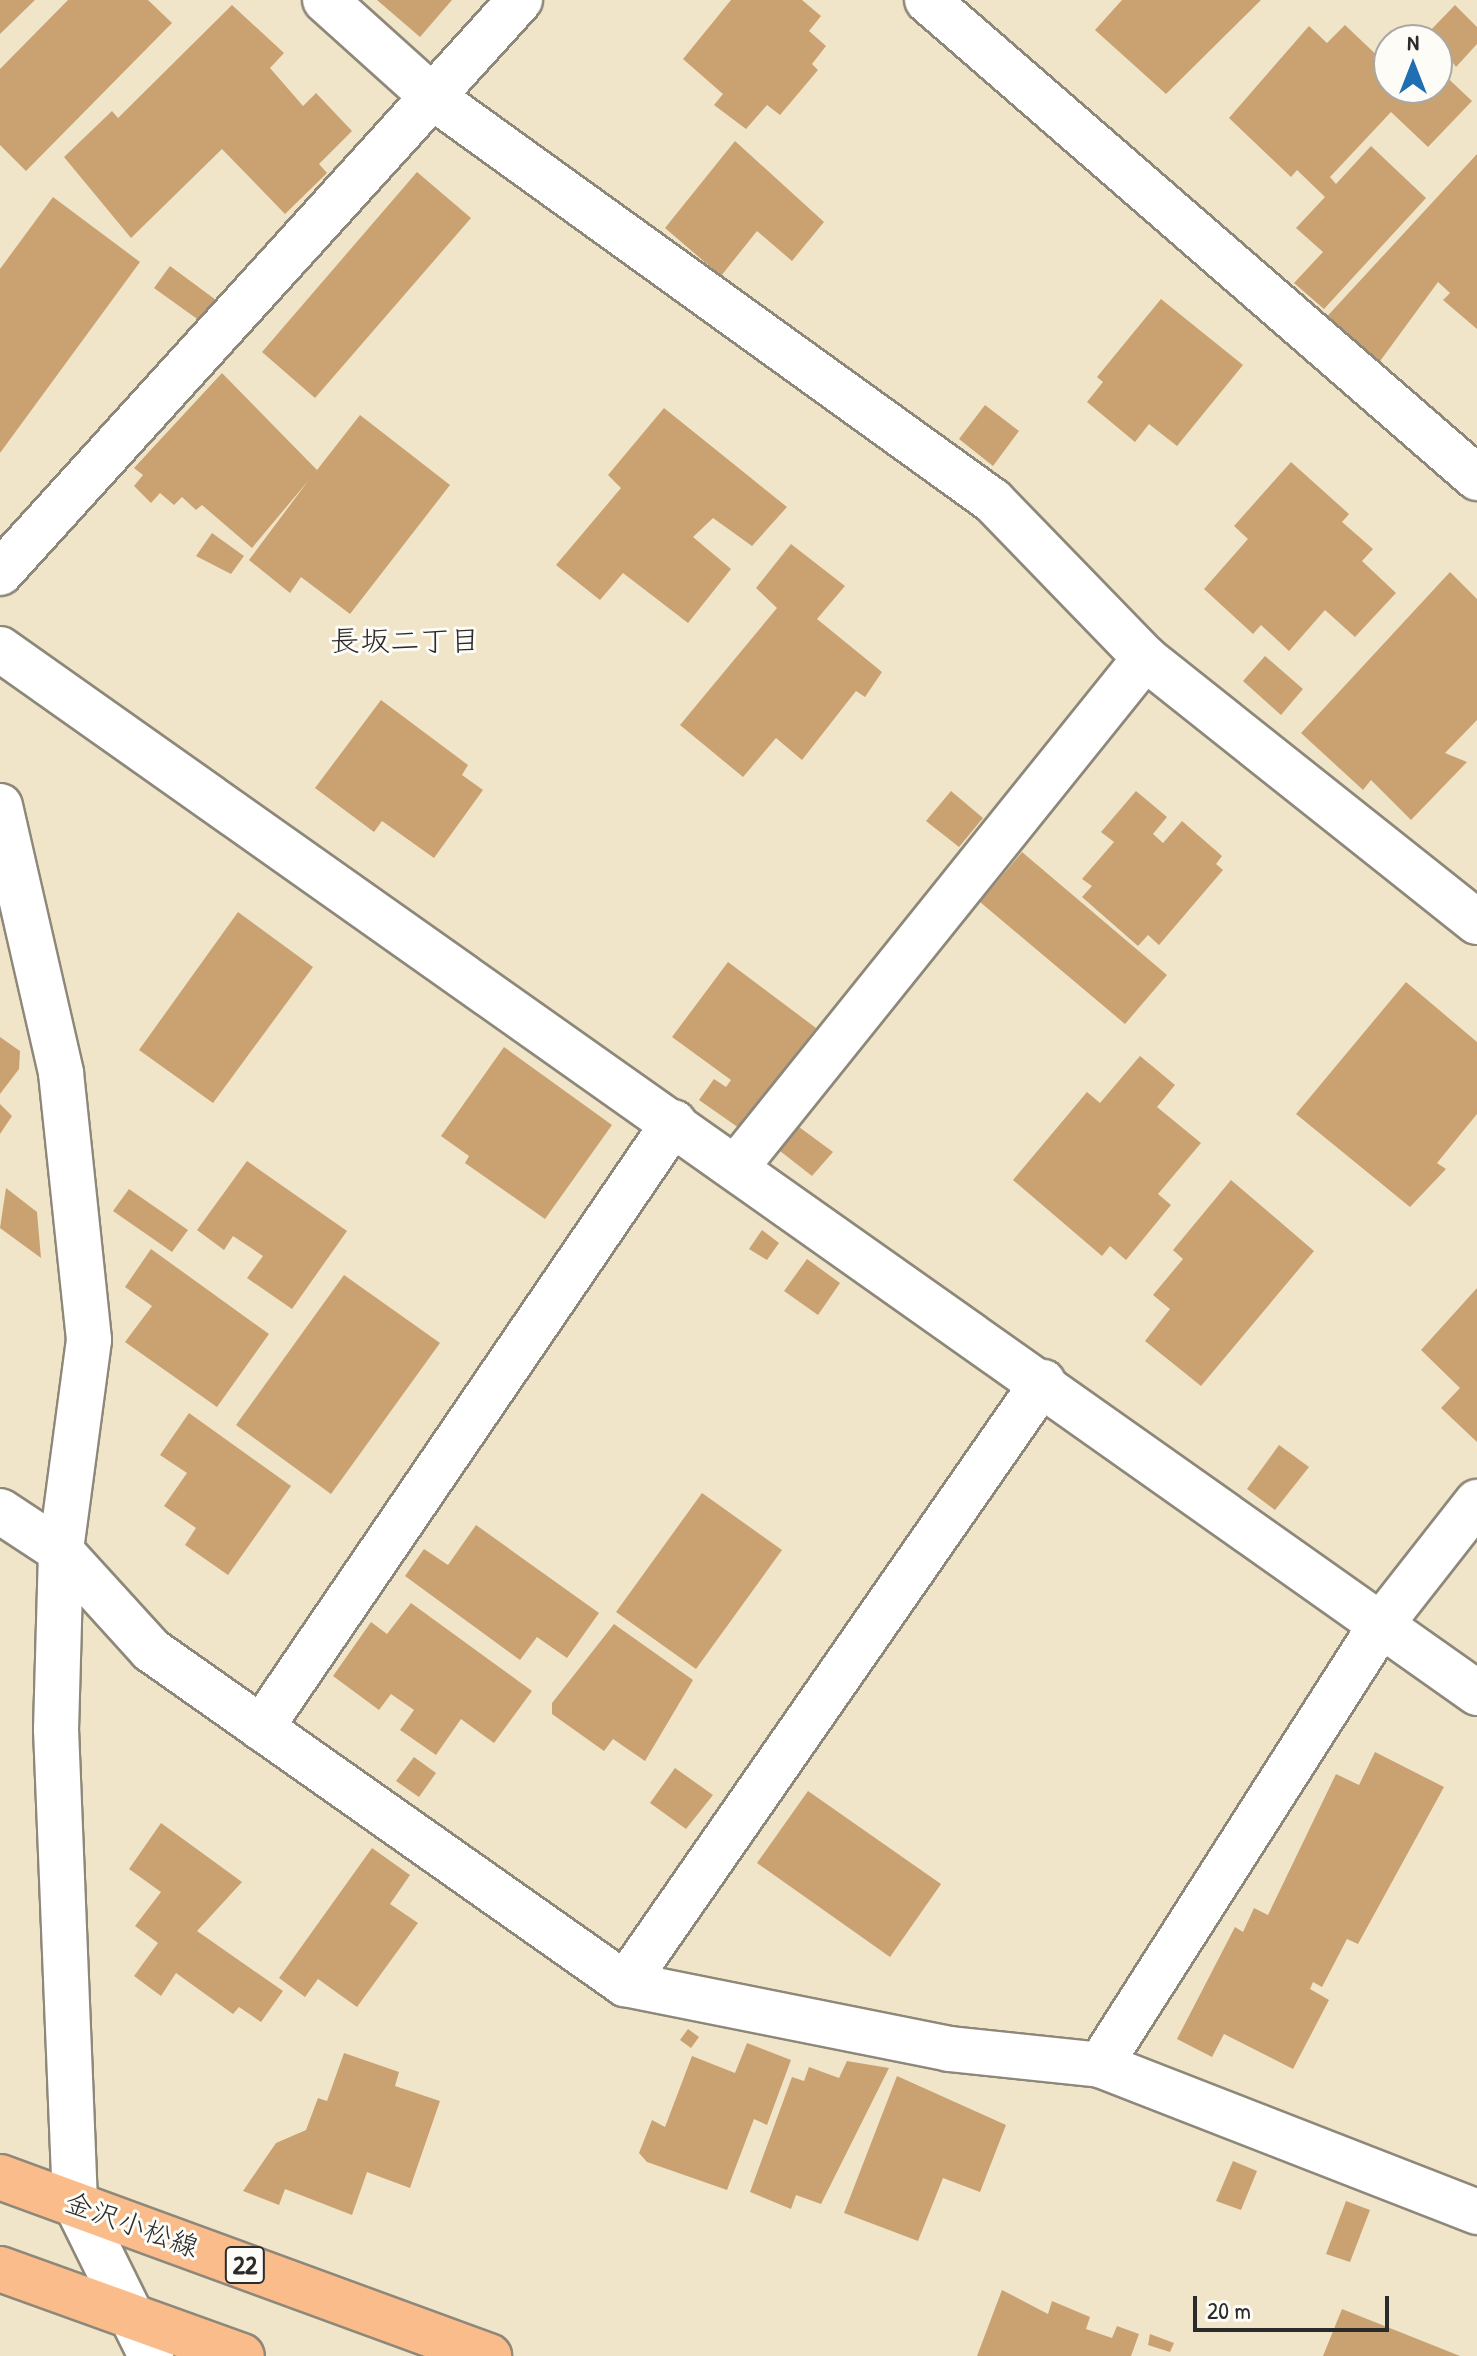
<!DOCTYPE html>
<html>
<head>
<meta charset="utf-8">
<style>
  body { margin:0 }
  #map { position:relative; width:1477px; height:2356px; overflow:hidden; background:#f0e5c9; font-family:"Patrick Hand","Klee One",sans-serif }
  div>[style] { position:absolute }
  .building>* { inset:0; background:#caa272 }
  .roads { filter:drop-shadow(2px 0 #8e887a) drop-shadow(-2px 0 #8e887a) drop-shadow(0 2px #8e887a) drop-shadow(0 -2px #8e887a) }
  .minor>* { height:44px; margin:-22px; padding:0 22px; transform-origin:22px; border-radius:22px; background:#fff }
  .major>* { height:44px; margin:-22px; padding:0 22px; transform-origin:22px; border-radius:22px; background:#f9bc8a }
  span { translate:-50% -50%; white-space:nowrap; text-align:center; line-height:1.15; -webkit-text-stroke:6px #fdfcf7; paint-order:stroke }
  .shield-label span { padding:2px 6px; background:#fdfcf7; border:2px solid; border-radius:6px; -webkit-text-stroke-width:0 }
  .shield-label { font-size:26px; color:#2b2b2b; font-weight:700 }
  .street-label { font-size:28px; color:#2b2b2b }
  .neighbourhood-label { font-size:30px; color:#2b2b2b }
  .north { position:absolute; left:1373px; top:24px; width:80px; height:80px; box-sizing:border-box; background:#fdfcf7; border:2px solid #a9a8a5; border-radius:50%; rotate:0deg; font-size:22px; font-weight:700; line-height:32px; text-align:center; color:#2b2b2b }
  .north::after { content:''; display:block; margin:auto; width:28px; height:36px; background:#1f6fb2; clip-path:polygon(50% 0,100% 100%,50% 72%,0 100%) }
  .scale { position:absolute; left:1193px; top:2296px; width:196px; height:36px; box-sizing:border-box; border:4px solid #2b2b2b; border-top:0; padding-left:10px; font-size:24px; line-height:28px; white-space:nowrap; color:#2b2b2b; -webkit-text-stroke:6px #fdfcf7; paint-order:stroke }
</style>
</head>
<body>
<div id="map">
  <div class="building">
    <i style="clip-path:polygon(0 0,35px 0,0 34px)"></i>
    <i style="clip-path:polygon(68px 0,148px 0,172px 23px,26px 171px,0 145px,0 69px)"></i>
    <i style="clip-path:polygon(377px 0,452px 0,420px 37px)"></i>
    <i style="clip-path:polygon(731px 0,802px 0,821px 16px,809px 31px,826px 46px,812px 64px,818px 70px,780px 115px,767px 105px,746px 129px,714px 105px,723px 94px,683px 59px)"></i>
    <i style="clip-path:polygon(1122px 0,1261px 0,1166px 94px,1095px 30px)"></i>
    <i style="clip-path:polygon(232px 5px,284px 53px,270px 68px,303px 106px,316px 93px,352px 131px,319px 164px,327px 173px,285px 214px,222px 149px,131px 238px,64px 157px,112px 111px,118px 118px)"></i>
    <i style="clip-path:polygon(1455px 5px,1477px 27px,1477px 44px,1456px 67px,1437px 40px,1424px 37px)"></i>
    <i style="clip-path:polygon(1345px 25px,1385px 63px,1389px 59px,1389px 88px,1437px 88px,1437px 68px,1472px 101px,1428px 147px,1391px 112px,1330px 177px,1336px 184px,1371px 146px,1426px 198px,1324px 309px,1294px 283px,1323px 252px,1296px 228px,1325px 197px,1297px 170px,1291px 177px,1229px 118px,1309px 26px,1327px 43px)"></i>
    <i style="clip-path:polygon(735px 141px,824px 222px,792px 261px,757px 231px,721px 276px,665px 228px)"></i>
    <i style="clip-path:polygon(1477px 154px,1477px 329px,1443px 300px,1450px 293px,1438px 282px,1375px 368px,1321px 323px)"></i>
    <i style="clip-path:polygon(417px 172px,471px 218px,315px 398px,262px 352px)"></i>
    <i style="clip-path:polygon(53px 197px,140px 262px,0 453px,0 269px)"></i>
    <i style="clip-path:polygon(170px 266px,216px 300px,200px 321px,154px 288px)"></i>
    <i style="clip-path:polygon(1161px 299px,1243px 365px,1177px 446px,1149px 424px,1135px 442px,1087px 402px,1103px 382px,1097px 377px)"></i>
    <i style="clip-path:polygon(222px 373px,317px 470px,360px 415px,450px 485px,350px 614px,301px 577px,290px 593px,249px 560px,308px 481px,252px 548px,202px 505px,196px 510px,182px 497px,174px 505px,160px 493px,151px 503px,134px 486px,143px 475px,134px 468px)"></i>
    <i style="clip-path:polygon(985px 405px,1019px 431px,993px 466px,959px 439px)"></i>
    <i style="clip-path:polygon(664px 408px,787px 507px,752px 546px,713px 518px,693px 537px,731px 569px,688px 623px,623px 573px,600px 600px,556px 565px,621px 488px,608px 475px)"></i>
    <i style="clip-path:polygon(1291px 462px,1349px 514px,1342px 522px,1373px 549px,1362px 561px,1396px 593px,1355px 637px,1325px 610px,1289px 651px,1261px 625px,1253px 634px,1204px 589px,1248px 539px,1234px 526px)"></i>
    <i style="clip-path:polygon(212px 533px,244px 556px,231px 574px,196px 556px)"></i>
    <i style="clip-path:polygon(791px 544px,845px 586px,817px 619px,882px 672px,865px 697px,856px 691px,802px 760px,776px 738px,743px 777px,680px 725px,777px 608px,756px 588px)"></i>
    <i style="clip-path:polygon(1450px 572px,1477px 599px,1477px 720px,1445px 753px,1467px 762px,1411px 820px,1371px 780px,1363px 790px,1301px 733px)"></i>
    <i style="clip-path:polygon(1265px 656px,1303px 689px,1281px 715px,1243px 681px)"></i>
    <i style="clip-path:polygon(381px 700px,468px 765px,462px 775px,483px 790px,434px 858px,382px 821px,374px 832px,315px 788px)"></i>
    <i style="clip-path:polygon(951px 791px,983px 818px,959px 847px,926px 821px)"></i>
    <i style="clip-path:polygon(1136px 791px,1167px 817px,1153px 834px,1163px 843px,1182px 821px,1222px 856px,1216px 864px,1223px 870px,1159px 945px,1148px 935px,1138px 946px,1082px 897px,1092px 886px,1082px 879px,1114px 842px,1101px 832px)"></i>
    <i style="clip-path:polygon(1022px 852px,1167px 975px,1125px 1024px,980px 902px)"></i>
    <i style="clip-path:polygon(238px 912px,313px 967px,213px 1103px,139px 1050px)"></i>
    <i style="clip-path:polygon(728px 962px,816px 1028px,739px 1128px,699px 1100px,714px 1079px,726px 1087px,731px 1080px,672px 1037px)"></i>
    <i style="clip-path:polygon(1406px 982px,1477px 1042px,1477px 1114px,1437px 1163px,1446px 1169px,1410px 1207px,1296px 1114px)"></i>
    <i style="clip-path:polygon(0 1037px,20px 1051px,19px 1069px,0 1094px)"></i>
    <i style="clip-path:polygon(504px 1047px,612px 1125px,545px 1219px,465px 1163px,469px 1156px,441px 1136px)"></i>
    <i style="clip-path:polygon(1140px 1056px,1175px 1085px,1157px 1107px,1201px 1143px,1158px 1194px,1171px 1205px,1126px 1260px,1110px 1246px,1102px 1256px,1013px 1180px,1087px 1092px,1100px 1103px)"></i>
    <i style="clip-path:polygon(0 1104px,12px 1116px,0 1134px)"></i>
    <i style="clip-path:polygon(799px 1127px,833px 1152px,812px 1176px,780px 1151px)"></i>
    <i style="clip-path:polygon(247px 1161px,347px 1231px,292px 1309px,247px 1278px,263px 1256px,233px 1236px,224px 1250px,197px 1230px)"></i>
    <i style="clip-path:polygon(1231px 1180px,1314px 1251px,1201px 1386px,1145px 1341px,1170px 1309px,1153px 1295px,1183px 1259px,1173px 1250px)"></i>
    <i style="clip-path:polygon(6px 1188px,37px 1212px,41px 1258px,0 1228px)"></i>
    <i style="clip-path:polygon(129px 1189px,188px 1230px,172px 1252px,113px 1211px)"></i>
    <i style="clip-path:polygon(762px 1230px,779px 1243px,767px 1260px,749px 1249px)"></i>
    <i style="clip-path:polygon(151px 1249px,269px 1334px,217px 1407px,125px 1342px,152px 1306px,125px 1287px)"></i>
    <i style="clip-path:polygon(807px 1259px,840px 1283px,818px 1315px,784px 1291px)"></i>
    <i style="clip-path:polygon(344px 1275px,440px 1343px,331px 1494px,236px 1425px)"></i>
    <i style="clip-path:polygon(1477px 1288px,1477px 1442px,1441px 1408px,1460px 1388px,1421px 1350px)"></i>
    <i style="clip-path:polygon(189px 1413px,291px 1486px,228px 1575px,185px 1545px,196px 1528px,164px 1506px,187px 1473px,160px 1455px)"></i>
    <i style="clip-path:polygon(1279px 1445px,1309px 1467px,1275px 1510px,1247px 1489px)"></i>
    <i style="clip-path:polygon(702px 1493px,782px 1550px,696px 1669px,616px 1612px)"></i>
    <i style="clip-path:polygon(476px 1525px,599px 1613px,567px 1658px,537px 1637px,520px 1660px,405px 1576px,424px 1549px,448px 1565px)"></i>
    <i style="clip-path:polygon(411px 1603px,532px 1691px,494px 1743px,461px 1719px,436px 1755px,400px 1730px,414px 1710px,391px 1694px,379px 1710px,333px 1676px,371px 1622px,387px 1634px)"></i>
    <i style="clip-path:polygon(614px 1624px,693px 1680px,645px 1761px,613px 1739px,604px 1751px,552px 1714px,552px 1703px)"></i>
    <i style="clip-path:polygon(1375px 1752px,1444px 1787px,1358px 1944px,1347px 1939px,1322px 1987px,1313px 1982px,1310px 1989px,1329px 2000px,1293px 2069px,1224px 2034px,1212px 2057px,1177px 2039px,1235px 1927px,1243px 1932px,1254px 1908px,1268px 1915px,1336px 1774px,1359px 1785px)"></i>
    <i style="clip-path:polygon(414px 1757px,436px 1773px,419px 1797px,396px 1781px)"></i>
    <i style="clip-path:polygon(675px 1768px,713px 1795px,686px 1829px,650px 1803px)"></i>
    <i style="clip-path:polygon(808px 1791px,941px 1884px,890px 1957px,757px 1863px)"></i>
    <i style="clip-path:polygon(161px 1823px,242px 1882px,197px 1931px,283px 1991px,261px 2022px,239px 2007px,233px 2014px,176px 1973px,161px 1996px,134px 1976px,158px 1943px,135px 1926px,161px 1892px,129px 1869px)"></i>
    <i style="clip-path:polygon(372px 1848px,410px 1875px,390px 1904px,418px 1923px,357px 2007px,318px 1979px,305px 1997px,279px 1978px)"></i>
    <i style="clip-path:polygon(688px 2029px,699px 2037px,691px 2048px,680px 2040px)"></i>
    <i style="clip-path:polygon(747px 2043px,791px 2060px,767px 2125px,754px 2119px,727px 2190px,647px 2162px,639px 2153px,652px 2120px,665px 2127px,692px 2056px,735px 2073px)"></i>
    <i style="clip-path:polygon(344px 2053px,399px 2072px,395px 2086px,440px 2101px,410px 2188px,367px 2172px,352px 2215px,285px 2189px,279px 2205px,243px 2191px,276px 2143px,306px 2130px,318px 2098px,327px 2101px)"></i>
    <i style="clip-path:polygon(847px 2061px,889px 2068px,821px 2204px,796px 2195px,791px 2209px,750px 2192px,792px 2077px,804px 2081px,809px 2067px,839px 2078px)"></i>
    <i style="clip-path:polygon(897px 2076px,1006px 2125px,980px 2192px,943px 2178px,918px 2241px,844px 2213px)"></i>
    <i style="clip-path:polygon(1233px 2161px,1257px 2171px,1241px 2210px,1216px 2201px)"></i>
    <i style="clip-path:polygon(1346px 2201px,1370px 2210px,1350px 2262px,1326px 2254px)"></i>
    <i style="clip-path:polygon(1002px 2290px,1048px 2314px,1052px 2301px,1090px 2317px,1086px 2329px,1112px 2338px,1117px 2326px,1139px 2334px,1131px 2356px,977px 2356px)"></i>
    <i style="clip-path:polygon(1342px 2309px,1460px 2356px,1323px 2356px)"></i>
    <i style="clip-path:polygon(1150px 2334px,1174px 2343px,1170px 2352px,1148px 2345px)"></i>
  </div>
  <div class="roads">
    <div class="minor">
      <i style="left:325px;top:0;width:147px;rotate:42deg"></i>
      <i style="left:434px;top:98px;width:689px;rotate:35.79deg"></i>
      <i style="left:993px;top:501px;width:219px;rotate:45.9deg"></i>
      <i style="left:1145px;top:658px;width:424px;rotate:38.5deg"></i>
      <i style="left:927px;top:0;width:729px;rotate:40.99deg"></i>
      <i style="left:0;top:573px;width:774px;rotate:-47.78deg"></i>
      <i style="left:0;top:649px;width:1809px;rotate:35.25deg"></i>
      <i style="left:0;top:806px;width:274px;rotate:77.1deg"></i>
      <i style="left:61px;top:1073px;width:268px;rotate:84deg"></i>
      <i style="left:89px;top:1340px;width:213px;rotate:97.6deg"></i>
      <i style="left:61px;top:1551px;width:134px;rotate:47.7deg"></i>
      <i style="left:151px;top:1650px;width:580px;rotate:35.17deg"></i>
      <i style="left:625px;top:1984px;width:330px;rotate:11.3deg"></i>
      <i style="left:949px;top:2049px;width:152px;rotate:6deg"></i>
      <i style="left:1100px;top:2065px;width:405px;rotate:21.3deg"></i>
      <i style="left:737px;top:1166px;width:652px;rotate:-51.23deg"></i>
      <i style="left:0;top:1511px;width:73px;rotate:33.3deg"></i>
      <i style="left:61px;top:1551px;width:178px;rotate:91.6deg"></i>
      <i style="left:56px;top:1729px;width:473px;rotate:87.7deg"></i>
      <i style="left:75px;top:2202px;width:172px;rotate:63.7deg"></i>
      <i style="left:261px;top:1728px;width:733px;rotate:-55.72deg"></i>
      <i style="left:625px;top:1984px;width:733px;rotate:-55.23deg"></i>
      <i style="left:1100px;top:2065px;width:524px;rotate:-57.46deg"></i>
      <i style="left:1382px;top:1623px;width:154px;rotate:-51.9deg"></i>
    </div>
    <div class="major">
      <i style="left:0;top:2177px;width:521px;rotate:20.11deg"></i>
      <i style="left:0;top:2269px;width:257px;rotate:19.8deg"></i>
    </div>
  </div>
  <div class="shield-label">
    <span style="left:245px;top:2265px">22</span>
  </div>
  <div class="street-label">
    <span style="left:132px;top:2224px;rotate:20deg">金沢小松線</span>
  </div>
  <div class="neighbourhood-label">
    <span style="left:405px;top:640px">長坂二丁目</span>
  </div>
  <div class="north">N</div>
  <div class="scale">20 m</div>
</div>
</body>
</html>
